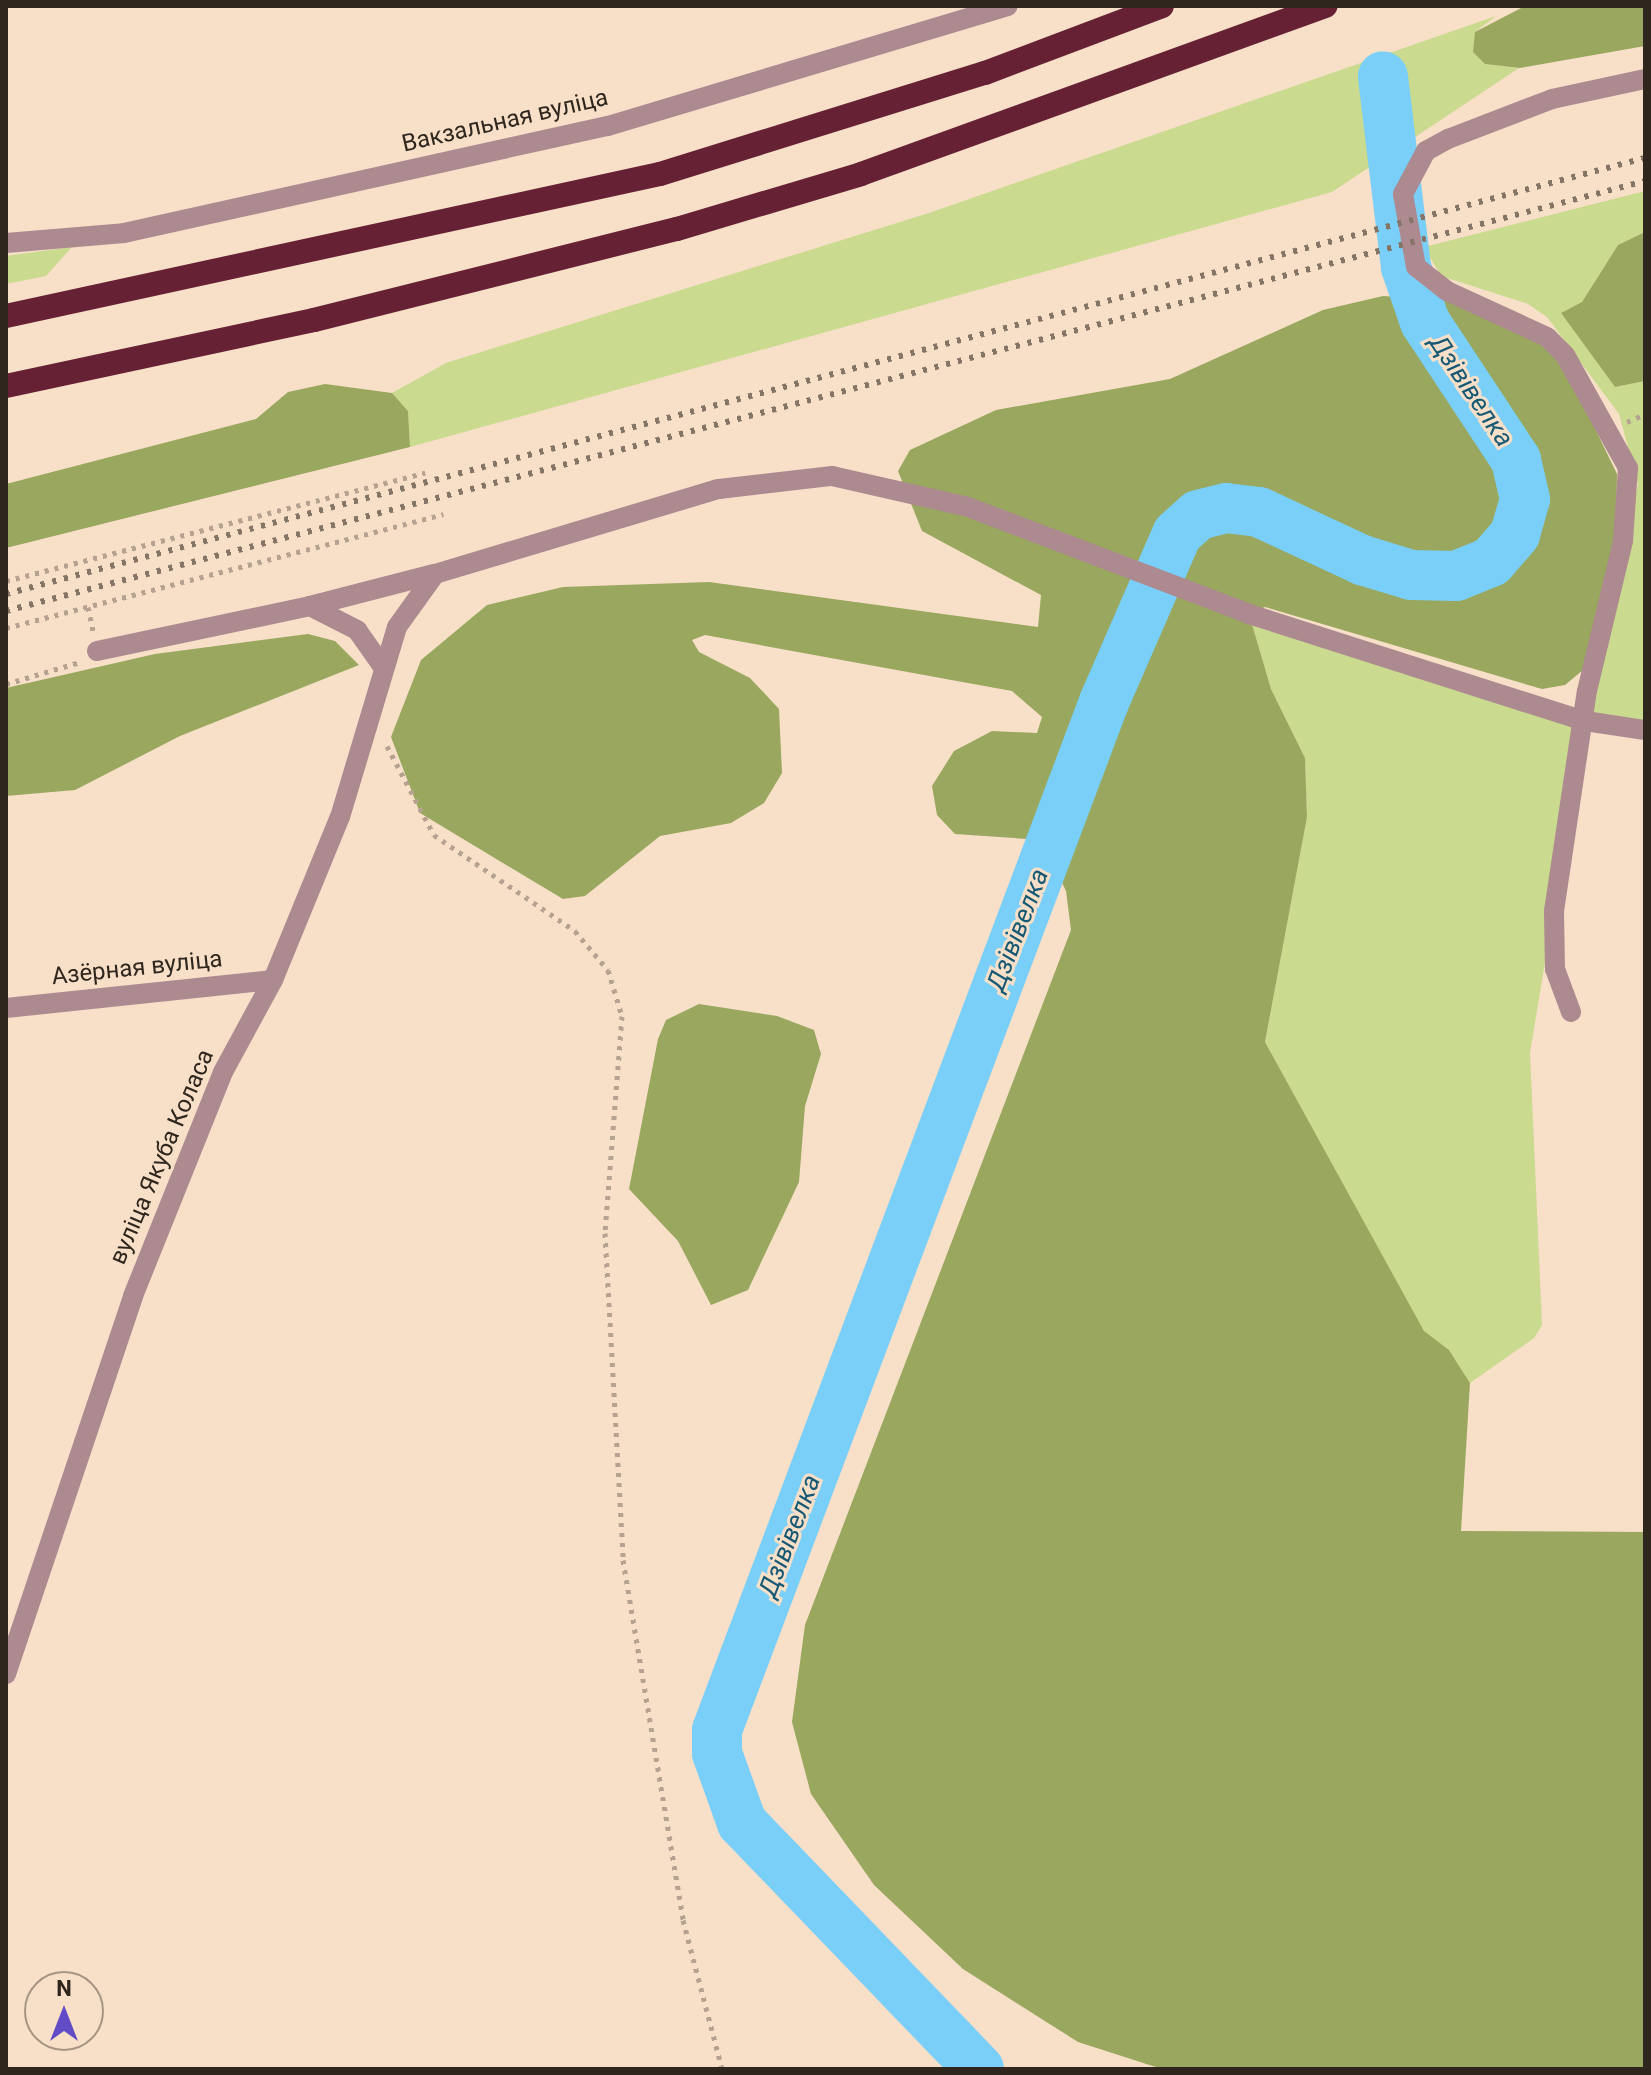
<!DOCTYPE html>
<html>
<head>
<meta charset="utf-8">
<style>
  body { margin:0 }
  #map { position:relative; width:1651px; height:2075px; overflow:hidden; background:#f7dfc8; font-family:Roboto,sans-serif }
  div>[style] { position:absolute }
  .green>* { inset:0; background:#cada8f }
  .forest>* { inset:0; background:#99a85e }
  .river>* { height:50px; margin:-25px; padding:0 25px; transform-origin:25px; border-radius:25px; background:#7acff8 }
  .path>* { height:5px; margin-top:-2.5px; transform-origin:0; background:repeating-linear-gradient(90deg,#b5a290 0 4px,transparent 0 10px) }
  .minor>* { height:20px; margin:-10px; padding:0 10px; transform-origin:10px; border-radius:10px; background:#ad8990 }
  .highway>* { height:24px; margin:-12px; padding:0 12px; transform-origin:12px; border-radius:12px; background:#662135 }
  .rail>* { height:6px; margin-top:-3px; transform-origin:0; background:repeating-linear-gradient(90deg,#847566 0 4px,transparent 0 12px) }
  span { translate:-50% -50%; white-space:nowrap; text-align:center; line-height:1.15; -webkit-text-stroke:6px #f7dfc8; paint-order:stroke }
  .street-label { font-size:24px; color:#2f271e }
  .water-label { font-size:26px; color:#165975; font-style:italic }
  .frame { position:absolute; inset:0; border:8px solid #2f271e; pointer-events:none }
  .north { position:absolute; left:24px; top:1971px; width:80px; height:80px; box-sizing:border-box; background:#f7dfc8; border:2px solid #a79584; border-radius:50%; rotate:0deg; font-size:22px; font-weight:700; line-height:32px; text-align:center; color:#2f271e }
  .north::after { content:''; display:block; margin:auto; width:28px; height:36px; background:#614cc5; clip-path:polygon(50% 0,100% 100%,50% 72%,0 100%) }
</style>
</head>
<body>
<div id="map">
  <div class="green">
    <i style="clip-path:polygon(1496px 16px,1475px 32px,1485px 64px,1519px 68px,1332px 192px,410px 447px,408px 411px,392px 393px,446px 363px,929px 213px)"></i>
    <i style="clip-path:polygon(1645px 191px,1645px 232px,1618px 245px,1582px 302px,1561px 313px,1615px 387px,1645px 381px,1645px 723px,1589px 712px,1638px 484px,1619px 414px,1547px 317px,1528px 304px,1441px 276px,1424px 247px)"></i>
    <i style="clip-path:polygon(72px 247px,46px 276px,6px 284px,6px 256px)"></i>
    <i style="clip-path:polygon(1249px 614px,1585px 721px,1530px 1053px,1542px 1325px,1534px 1338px,1470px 1383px,1449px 1350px,1424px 1332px,1265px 1042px,1307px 817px,1305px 758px,1271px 689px)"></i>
  </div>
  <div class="forest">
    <i style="clip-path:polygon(1525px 6px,1645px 6px,1645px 46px,1520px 68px,1485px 64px,1473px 52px,1475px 32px)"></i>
    <i style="clip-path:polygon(1645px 232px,1645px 381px,1615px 387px,1561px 313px,1582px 302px,1618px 245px)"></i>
    <i style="clip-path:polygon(1383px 296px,1447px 300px,1522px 328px,1560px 356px,1617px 474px,1616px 538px,1583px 670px,1565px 685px,1542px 689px,1265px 607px,1249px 614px,1271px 689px,1305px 758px,1307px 817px,1265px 1042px,1424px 1331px,1449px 1350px,1470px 1383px,1461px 1531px,1645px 1532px,1645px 2069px,1162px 2069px,1078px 2042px,963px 1969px,874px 1885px,811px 1794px,792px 1722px,805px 1625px,1071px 930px,1066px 891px,1042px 840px,955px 834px,937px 815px,932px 786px,954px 751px,992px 731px,1037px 733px,1042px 717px,1012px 691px,705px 635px,692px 640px,699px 652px,750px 678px,779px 709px,782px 773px,764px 803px,731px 823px,660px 836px,585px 896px,563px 899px,420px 813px,391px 737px,421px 660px,487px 605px,563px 587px,709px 582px,1038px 627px,1041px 595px,922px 531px,898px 471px,910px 450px,996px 410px,1170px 379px,1323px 310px)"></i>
    <i style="clip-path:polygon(325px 384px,392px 393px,408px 411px,410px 447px,6px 548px,6px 484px,256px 419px,288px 392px)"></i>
    <i style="clip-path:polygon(308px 634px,335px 641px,359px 665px,180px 736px,75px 790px,6px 796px,6px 688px,155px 654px)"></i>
    <i style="clip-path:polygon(699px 1004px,777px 1016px,814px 1030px,821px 1054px,805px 1106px,799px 1182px,748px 1290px,711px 1305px,678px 1241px,629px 1189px,658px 1039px,666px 1020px)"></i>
  </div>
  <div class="river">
    <i style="left:979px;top:2069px;width:342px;rotate:-133.9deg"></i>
    <i style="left:742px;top:1823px;width:74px;rotate:-109.7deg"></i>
    <i style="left:717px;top:1753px;width:23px;rotate:-90deg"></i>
    <i style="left:717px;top:1730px;width:1098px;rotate:-69.37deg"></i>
    <i style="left:1104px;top:702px;width:183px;rotate:-66.5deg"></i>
    <i style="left:1177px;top:534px;width:28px;rotate:-42deg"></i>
    <i style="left:1198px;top:515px;width:29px;rotate:-14deg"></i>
    <i style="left:1226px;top:508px;width:33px;rotate:7deg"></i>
    <i style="left:1259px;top:512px;width:114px;rotate:25deg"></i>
    <i style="left:1362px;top:560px;width:51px;rotate:17deg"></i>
    <i style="left:1411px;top:575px;width:45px;rotate:1.3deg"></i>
    <i style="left:1456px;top:576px;width:38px;rotate:-22deg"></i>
    <i style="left:1491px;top:562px;width:37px;rotate:-49deg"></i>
    <i style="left:1515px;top:534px;width:36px;rotate:-74deg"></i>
    <i style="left:1525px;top:499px;width:40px;rotate:-103deg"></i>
    <i style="left:1516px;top:460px;width:165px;rotate:-123.4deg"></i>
    <i style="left:1425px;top:322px;width:58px;rotate:-109.1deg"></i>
    <i style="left:1406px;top:267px;width:192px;rotate:-96.9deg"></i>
  </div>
  <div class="path">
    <i style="left:1627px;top:422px;width:20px;rotate:-24deg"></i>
    <i style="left:6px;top:581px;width:433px;rotate:-14.5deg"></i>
    <i style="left:88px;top:607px;width:24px;rotate:78deg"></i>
    <i style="left:6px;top:628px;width:452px;rotate:-14.6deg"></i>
    <i style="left:6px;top:684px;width:77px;rotate:-16.6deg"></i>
    <i style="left:387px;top:746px;width:101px;rotate:62.2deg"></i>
    <i style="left:434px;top:835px;width:171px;rotate:34.2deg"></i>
    <i style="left:575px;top:931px;width:51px;rotate:49.8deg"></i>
    <i style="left:608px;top:970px;width:48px;rotate:73.1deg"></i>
    <i style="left:622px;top:1016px;width:218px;rotate:94.5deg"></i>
    <i style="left:605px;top:1233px;width:327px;rotate:86.8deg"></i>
    <i style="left:623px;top:1560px;width:365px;rotate:80.5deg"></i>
    <i style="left:683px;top:1920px;width:154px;rotate:75.3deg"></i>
  </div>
  <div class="minor">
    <i style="left:6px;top:243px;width:118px;rotate:-4.8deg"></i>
    <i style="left:124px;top:233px;width:496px;rotate:-12.5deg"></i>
    <i style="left:608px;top:126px;width:417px;rotate:-16.7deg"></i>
    <i style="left:310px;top:606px;width:128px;rotate:-14.5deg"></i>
    <i style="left:97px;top:651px;width:218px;rotate:-11.9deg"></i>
    <i style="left:310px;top:606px;width:53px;rotate:27.1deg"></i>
    <i style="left:357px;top:630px;width:45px;rotate:54.9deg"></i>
    <i style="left:6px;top:1008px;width:268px;rotate:-6deg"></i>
    <i style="left:1571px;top:1012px;width:46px;rotate:-110.4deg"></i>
    <i style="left:1555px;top:969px;width:58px;rotate:-91deg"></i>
    <i style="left:1554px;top:911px;width:222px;rotate:-81.5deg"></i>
    <i style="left:1587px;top:691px;width:154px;rotate:-76.5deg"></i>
    <i style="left:1623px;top:541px;width:73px;rotate:-86.1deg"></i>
    <i style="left:1628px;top:468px;width:129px;rotate:-119.1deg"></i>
    <i style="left:1565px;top:355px;width:25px;rotate:-135deg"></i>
    <i style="left:1547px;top:337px;width:110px;rotate:-155.3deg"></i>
    <i style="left:1447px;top:291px;width:39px;rotate:-142deg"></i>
    <i style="left:1416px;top:267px;width:74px;rotate:-100.1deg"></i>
    <i style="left:1403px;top:194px;width:49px;rotate:-61.9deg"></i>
    <i style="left:1426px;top:151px;width:25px;rotate:-29deg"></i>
    <i style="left:1448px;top:139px;width:111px;rotate:-21deg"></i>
    <i style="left:1552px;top:99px;width:95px;rotate:-12.1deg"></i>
    <i style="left:6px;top:1674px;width:399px;rotate:-71.4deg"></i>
    <i style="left:133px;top:1296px;width:241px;rotate:-68.1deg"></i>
    <i style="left:223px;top:1072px;width:105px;rotate:-61.5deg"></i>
    <i style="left:273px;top:980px;width:176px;rotate:-67.7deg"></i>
    <i style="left:340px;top:817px;width:198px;rotate:-73.3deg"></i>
    <i style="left:397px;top:627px;width:65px;rotate:-54.4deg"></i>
    <i style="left:435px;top:574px;width:296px;rotate:-16.7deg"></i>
    <i style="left:719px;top:489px;width:114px;rotate:-6.6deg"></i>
    <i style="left:832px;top:476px;width:139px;rotate:12.8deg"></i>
    <i style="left:968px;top:507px;width:301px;rotate:20.8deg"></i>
    <i style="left:1249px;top:614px;width:353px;rotate:17.7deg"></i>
    <i style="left:1585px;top:721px;width:61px;rotate:8.5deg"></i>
  </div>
  <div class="highway">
    <i style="left:6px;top:316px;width:669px;rotate:-12.25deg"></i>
    <i style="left:660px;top:174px;width:340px;rotate:-17.3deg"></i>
    <i style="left:985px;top:73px;width:189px;rotate:-20.7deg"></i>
    <i style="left:6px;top:386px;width:315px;rotate:-12.1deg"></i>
    <i style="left:314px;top:320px;width:374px;rotate:-14.1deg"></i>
    <i style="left:677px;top:229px;width:192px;rotate:-16.6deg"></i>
    <i style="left:861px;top:174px;width:494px;rotate:-19.9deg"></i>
  </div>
  <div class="rail">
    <i style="left:6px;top:594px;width:1696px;rotate:-14.9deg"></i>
    <i style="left:6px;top:611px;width:1694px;rotate:-14.7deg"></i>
  </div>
  <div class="street-label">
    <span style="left:505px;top:121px;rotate:-13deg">Вакзальная вуліца</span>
    <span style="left:137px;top:968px;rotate:-6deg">Азёрная вуліца</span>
    <span style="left:162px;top:1157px;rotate:-67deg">вуліца Якуба Коласа</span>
  </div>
  <div class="water-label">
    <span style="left:1471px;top:391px;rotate:56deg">Дзівівелка</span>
    <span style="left:1018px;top:930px;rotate:-69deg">Дзівівелка</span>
    <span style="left:790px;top:1536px;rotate:-69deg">Дзівівелка</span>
  </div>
  <div class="frame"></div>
  <div class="north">N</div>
</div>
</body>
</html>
